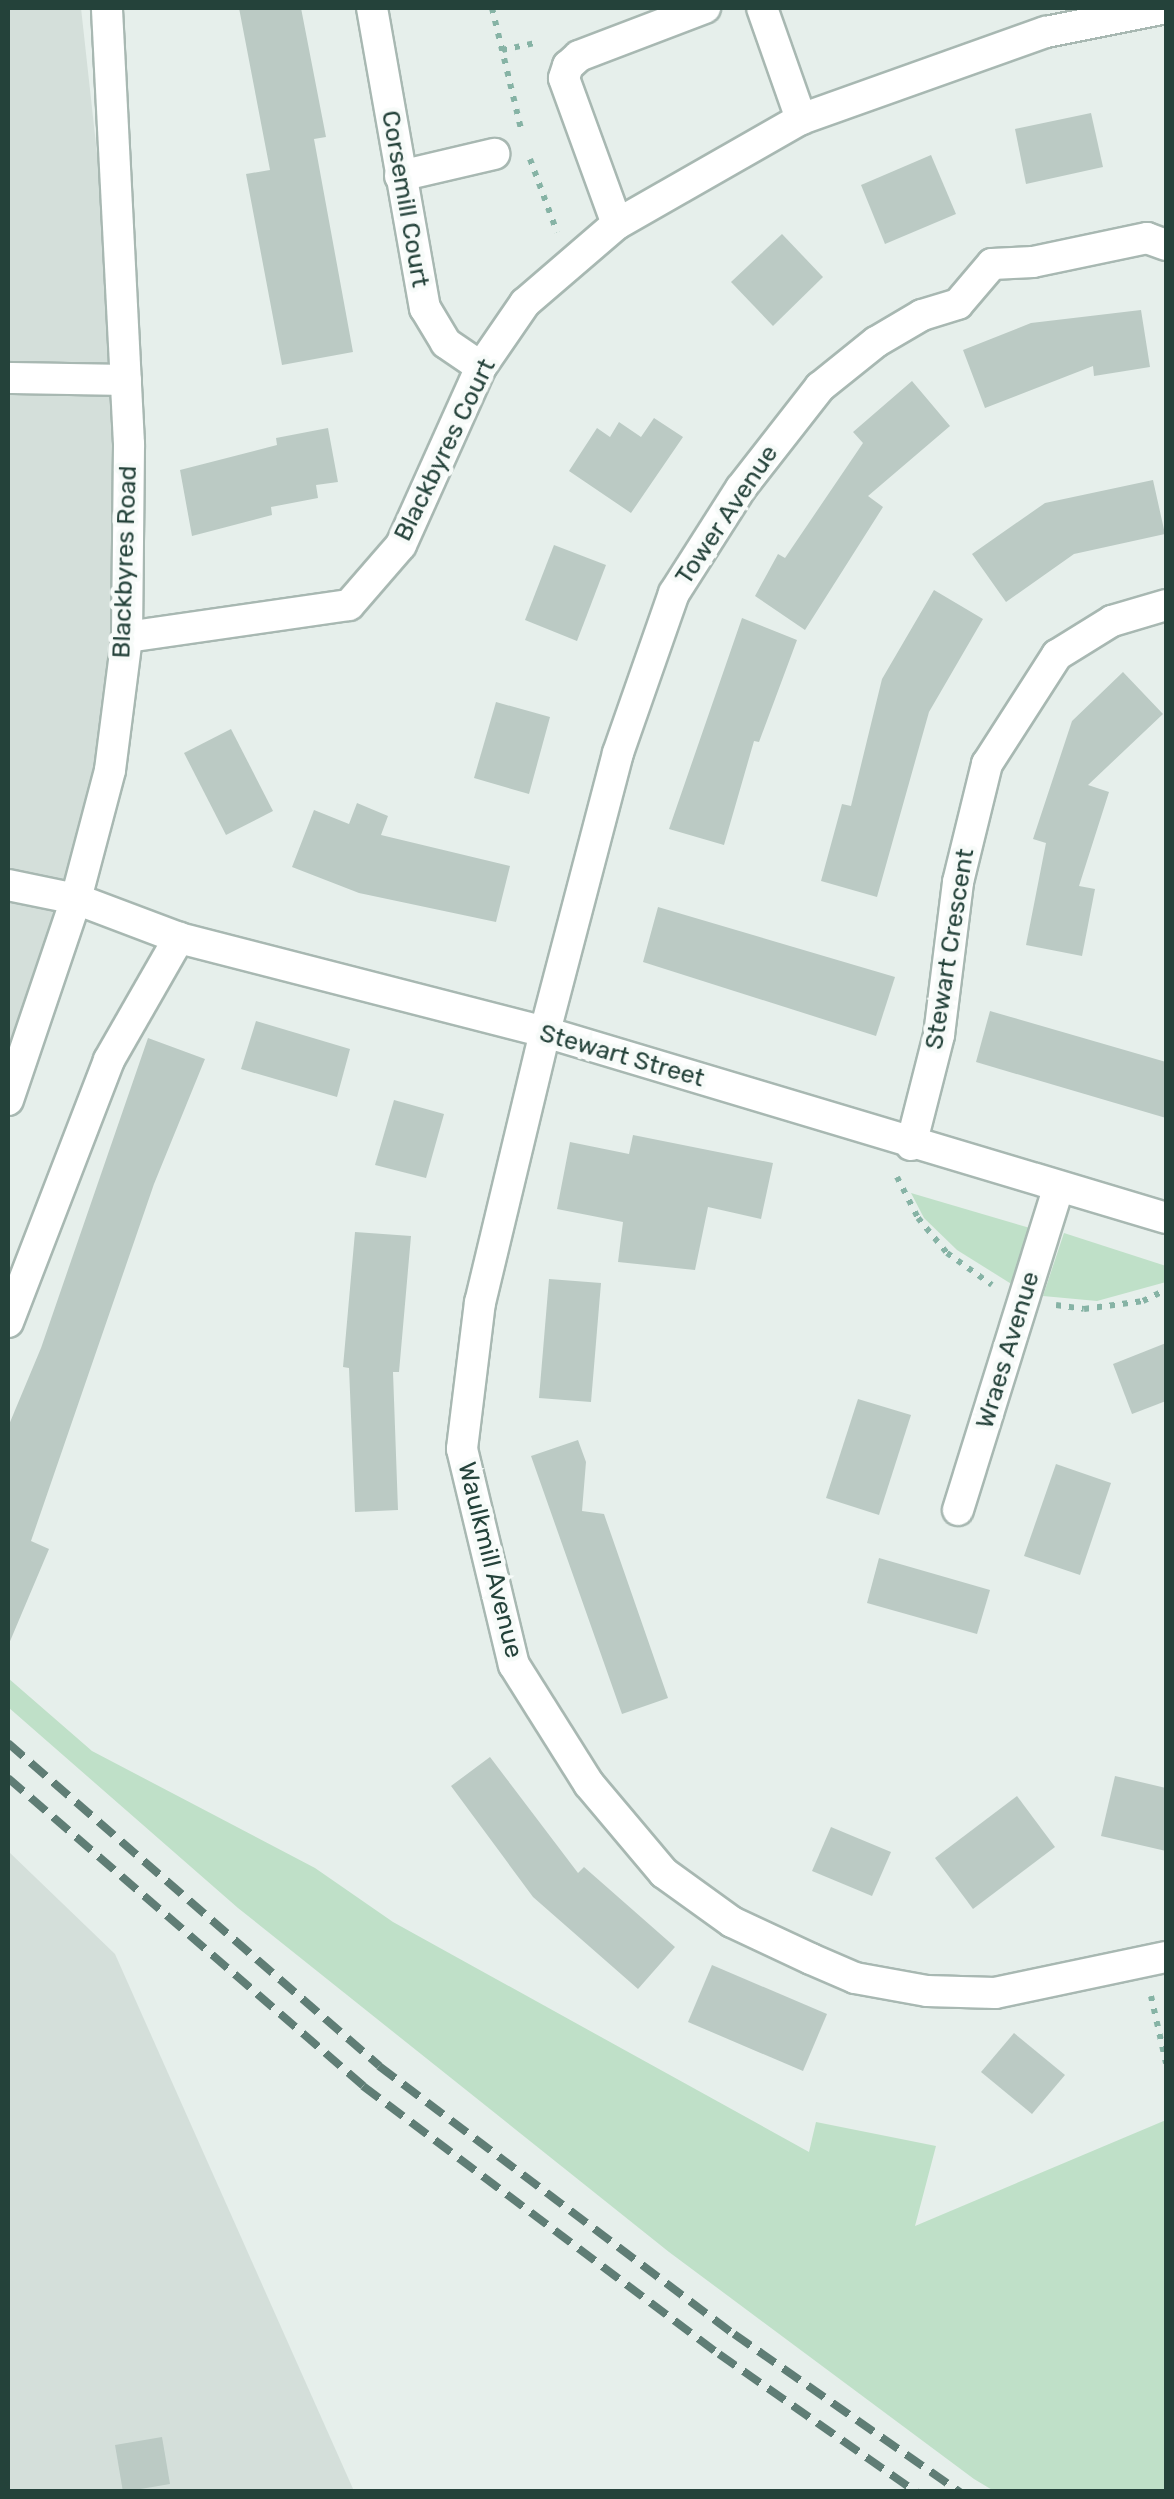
<!DOCTYPE html>
<html>
<head>
<meta charset="utf-8">
<style>
  body { margin:0 }
  #map { position:relative; width:1174px; height:2499px; overflow:hidden; background:#e6efeb; font-family:Rubik,sans-serif }
  div>[style] { position:absolute }
  .built>* { inset:0; background:#d4dfda }
  .green>* { inset:0; background:#bfe0c8 }
  .building>* { inset:0; background:#bbcac4 }
  .path>* { height:6px; margin-top:-3px; transform-origin:0; background:repeating-linear-gradient(90deg,#86b3a5 0 5px,transparent 0 13px) }
  .roads { filter:drop-shadow(2px 0 #a8b8b2) drop-shadow(-2px 0 #a8b8b2) drop-shadow(0 2px #a8b8b2) drop-shadow(0 -2px #a8b8b2) }
  .minor>* { height:30px; margin:-15px; padding:0 15px; transform-origin:15px; border-radius:15px; background:#fff }
  .rail>* { height:8px; margin-top:-4px; transform-origin:0; background:repeating-linear-gradient(90deg,#5f7d75 0 20px,transparent 0 30px) }
  span { translate:-50% -50%; white-space:nowrap; text-align:center; line-height:1.15; -webkit-text-stroke:9px #f7fbf9; paint-order:stroke }
  .street-label { font-size:25px; color:#24423a }
  .frame { position:absolute; inset:0; border:10px solid #24423a; pointer-events:none }
</style>
</head>
<body>
<div id="map">
  <div class="built">
    <i style="clip-path:polygon(8px 8px,81px 8px,129px 444px,109px 770px,8px 1100px)"></i>
    <i style="clip-path:polygon(8px 1851px,115px 1954px,354px 2491px,8px 2491px)"></i>
  </div>
  <div class="green">
    <i style="clip-path:polygon(911px 1193px,1030px 1228px,1013px 1285px,957px 1250px,924px 1218px)"></i>
    <i style="clip-path:polygon(1064px 1233px,1166px 1266px,1166px 1282px,1097px 1301px,1043px 1296px)"></i>
    <i style="clip-path:polygon(8px 1678px,92px 1751px,315px 1868px,393px 1922px,809px 2152px,816px 2122px,936px 2146px,915px 2226px,1166px 2120px,1166px 2491px,994px 2491px,974px 2479px,669px 2252px,238px 1908px,8px 1707px)"></i>
  </div>
  <div class="building">
    <i style="clip-path:polygon(239px 8px,301px 8px,326px 137px,314px 139px,353px 352px,282px 365px,246px 174px,270px 170px)"></i>
    <i style="clip-path:polygon(1091px 113px,1103px 167px,1026px 184px,1015px 129px)"></i>
    <i style="clip-path:polygon(931px 155px,956px 214px,885px 244px,861px 185px)"></i>
    <i style="clip-path:polygon(782px 234px,823px 277px,773px 326px,731px 282px)"></i>
    <i style="clip-path:polygon(1141px 310px,1150px 367px,1094px 376px,1093px 366px,985px 408px,963px 350px,1031px 323px)"></i>
    <i style="clip-path:polygon(912px 381px,950px 426px,868px 496px,883px 507px,805px 630px,755px 596px,778px 554px,785px 558px,863px 443px,853px 432px)"></i>
    <i style="clip-path:polygon(654px 418px,683px 437px,631px 513px,569px 471px,597px 428px,610px 437px,619px 422px,641px 437px)"></i>
    <i style="clip-path:polygon(328px 428px,338px 482px,316px 485px,318px 498px,271px 507px,272px 515px,192px 536px,180px 470px,277px 445px,276px 438px)"></i>
    <i style="clip-path:polygon(1153px 480px,1165px 534px,1074px 554px,1006px 602px,972px 554px,1045px 503px)"></i>
    <i style="clip-path:polygon(554px 545px,606px 565px,577px 641px,525px 620px)"></i>
    <i style="clip-path:polygon(934px 590px,983px 619px,929px 712px,877px 897px,821px 881px,842px 804px,851px 806px,882px 679px)"></i>
    <i style="clip-path:polygon(742px 618px,797px 640px,759px 742px,754px 741px,724px 845px,669px 829px)"></i>
    <i style="clip-path:polygon(1123px 672px,1163px 714px,1088px 785px,1109px 792px,1079px 886px,1095px 889px,1082px 956px,1026px 945px,1046px 843px,1033px 839px,1072px 721px)"></i>
    <i style="clip-path:polygon(496px 702px,550px 717px,529px 794px,474px 778px)"></i>
    <i style="clip-path:polygon(231px 729px,273px 811px,226px 835px,184px 753px)"></i>
    <i style="clip-path:polygon(357px 803px,388px 816px,381px 835px,510px 866px,496px 922px,359px 893px,292px 867px,314px 810px,349px 824px)"></i>
    <i style="clip-path:polygon(658px 907px,895px 977px,876px 1036px,643px 962px)"></i>
    <i style="clip-path:polygon(990px 1011px,1166px 1062px,1166px 1118px,976px 1062px)"></i>
    <i style="clip-path:polygon(256px 1021px,350px 1049px,337px 1097px,241px 1069px)"></i>
    <i style="clip-path:polygon(148px 1038px,205px 1059px,154px 1184px,31px 1541px,49px 1549px,8px 1646px,8px 1427px,41px 1348px)"></i>
    <i style="clip-path:polygon(394px 1100px,444px 1114px,426px 1178px,375px 1165px)"></i>
    <i style="clip-path:polygon(633px 1135px,773px 1163px,761px 1219px,708px 1207px,695px 1270px,618px 1262px,623px 1222px,557px 1209px,570px 1142px,629px 1154px)"></i>
    <i style="clip-path:polygon(355px 1232px,411px 1236px,399px 1372px,393px 1372px,398px 1510px,355px 1512px,349px 1368px,343px 1367px)"></i>
    <i style="clip-path:polygon(549px 1279px,601px 1283px,591px 1402px,539px 1398px)"></i>
    <i style="clip-path:polygon(1166px 1343px,1166px 1401px,1132px 1414px,1113px 1364px)"></i>
    <i style="clip-path:polygon(858px 1399px,911px 1415px,879px 1515px,826px 1498px)"></i>
    <i style="clip-path:polygon(578px 1440px,586px 1462px,582px 1511px,604px 1514px,668px 1698px,622px 1714px,531px 1456px)"></i>
    <i style="clip-path:polygon(1056px 1464px,1111px 1483px,1080px 1575px,1024px 1556px)"></i>
    <i style="clip-path:polygon(879px 1558px,990px 1590px,977px 1634px,867px 1603px)"></i>
    <i style="clip-path:polygon(490px 1757px,578px 1873px,584px 1867px,675px 1947px,638px 1989px,533px 1897px,451px 1786px)"></i>
    <i style="clip-path:polygon(1115px 1776px,1166px 1788px,1166px 1851px,1101px 1836px)"></i>
    <i style="clip-path:polygon(1017px 1796px,1055px 1847px,973px 1909px,935px 1858px)"></i>
    <i style="clip-path:polygon(831px 1827px,891px 1852px,872px 1896px,812px 1871px)"></i>
    <i style="clip-path:polygon(712px 1965px,827px 2014px,803px 2071px,688px 2022px)"></i>
    <i style="clip-path:polygon(1014px 2033px,1065px 2075px,1032px 2114px,981px 2072px)"></i>
    <i style="clip-path:polygon(162px 2437px,170px 2484px,123px 2492px,115px 2445px)"></i>
  </div>
  <div class="path">
    <i style="left:492px;top:8px;width:129px;rotate:76.5deg"></i>
    <i style="left:502px;top:50px;width:38px;rotate:-12deg"></i>
    <i style="left:530px;top:159px;width:78px;rotate:69.7deg"></i>
    <i style="left:897px;top:1177px;width:46px;rotate:62.9deg"></i>
    <i style="left:918px;top:1218px;width:45px;rotate:50.4deg"></i>
    <i style="left:947px;top:1253px;width:55px;rotate:35.4deg"></i>
    <i style="left:1056px;top:1305px;width:28px;rotate:8deg"></i>
    <i style="left:1084px;top:1309px;width:60px;rotate:-7.7deg"></i>
    <i style="left:1143px;top:1301px;width:25px;rotate:-26deg"></i>
    <i style="left:1151px;top:1996px;width:69px;rotate:77.4deg"></i>
  </div>
  <div class="roads">
    <div class="minor">
      <i style="left:372px;top:8px;width:305px;rotate:80deg"></i>
      <i style="left:425px;top:308px;width:41px;rotate:59deg"></i>
      <i style="left:446px;top:343px;width:42px;rotate:34.4deg"></i>
      <i style="left:762px;top:8px;width:118px;rotate:70.6deg"></i>
      <i style="left:400px;top:176px;width:97px;rotate:-13.2deg"></i>
      <i style="left:617px;top:224px;width:155px;rotate:-110deg"></i>
      <i style="left:564px;top:78px;width:13px;rotate:-72deg"></i>
      <i style="left:568px;top:66px;width:15px;rotate:-42deg"></i>
      <i style="left:579px;top:56px;width:135px;rotate:-20.9deg"></i>
      <i style="left:1166px;top:245px;width:20px;rotate:-160deg"></i>
      <i style="left:1147px;top:238px;width:116px;rotate:168.1deg"></i>
      <i style="left:1033px;top:262px;width:41px;rotate:177.2deg"></i>
      <i style="left:992px;top:264px;width:52px;rotate:130.4deg"></i>
      <i style="left:958px;top:304px;width:38px;rotate:163deg"></i>
      <i style="left:922px;top:315px;width:53px;rotate:149.6deg"></i>
      <i style="left:876px;top:342px;width:72px;rotate:141.2deg"></i>
      <i style="left:820px;top:387px;width:128px;rotate:128deg"></i>
      <i style="left:741px;top:488px;width:125px;rotate:122.5deg"></i>
      <i style="left:674px;top:593px;width:170px;rotate:109.3deg"></i>
      <i style="left:618px;top:753px;width:288px;rotate:104.7deg"></i>
      <i style="left:545px;top:1032px;width:278px;rotate:103.5deg"></i>
      <i style="left:480px;top:1302px;width:148px;rotate:97deg"></i>
      <i style="left:462px;top:1449px;width:222px;rotate:76.5deg"></i>
      <i style="left:514px;top:1665px;width:141px;rotate:57.8deg"></i>
      <i style="left:589px;top:1784px;width:116px;rotate:49.9deg"></i>
      <i style="left:664px;top:1873px;width:84px;rotate:35.8deg"></i>
      <i style="left:732px;top:1922px;width:87px;rotate:25.1deg"></i>
      <i style="left:811px;top:1959px;width:48px;rotate:23.4deg"></i>
      <i style="left:855px;top:1978px;width:73px;rotate:10.2deg"></i>
      <i style="left:927px;top:1991px;width:68px;rotate:1.7deg"></i>
      <i style="left:995px;top:1993px;width:175px;rotate:-11.9deg"></i>
      <i style="left:8px;top:378px;width:118px;rotate:1deg"></i>
      <i style="left:127px;top:637px;width:224px;rotate:-8.2deg"></i>
      <i style="left:349px;top:605px;width:79px;rotate:-49.1deg"></i>
      <i style="left:401px;top:545px;width:195px;rotate:-65.8deg"></i>
      <i style="left:481px;top:367px;width:78px;rotate:-55.5deg"></i>
      <i style="left:525px;top:303px;width:121px;rotate:-40.7deg"></i>
      <i style="left:617px;top:224px;width:212px;rotate:-29.7deg"></i>
      <i style="left:801px;top:119px;width:260px;rotate:-19.6deg"></i>
      <i style="left:1046px;top:32px;width:122px;rotate:-11.3deg"></i>
      <i style="left:8px;top:885px;width:69px;rotate:11.6deg"></i>
      <i style="left:76px;top:899px;width:110px;rotate:20.7deg"></i>
      <i style="left:179px;top:938px;width:378px;rotate:14.4deg"></i>
      <i style="left:545px;top:1032px;width:648px;rotate:16.67deg"></i>
      <i style="left:8px;top:1100px;width:212px;rotate:-71.3deg"></i>
      <i style="left:76px;top:899px;width:133px;rotate:-75.2deg"></i>
      <i style="left:110px;top:770px;width:134px;rotate:-82.7deg"></i>
      <i style="left:127px;top:637px;width:193px;rotate:-89.4deg"></i>
      <i style="left:129px;top:444px;width:437px;rotate:-92.9deg"></i>
      <i style="left:911px;top:1145px;width:114px;rotate:-75.7deg"></i>
      <i style="left:939px;top:1035px;width:154px;rotate:-82.9deg"></i>
      <i style="left:958px;top:882px;width:122px;rotate:-76.2deg"></i>
      <i style="left:987px;top:764px;width:130px;rotate:-57.3deg"></i>
      <i style="left:1057px;top:655px;width:65px;rotate:-31.7deg"></i>
      <i style="left:1112px;top:621px;width:56px;rotate:-16.5deg"></i>
      <i style="left:8px;top:1322px;width:281px;rotate:-68.9deg"></i>
      <i style="left:109px;top:1060px;width:141px;rotate:-60.2deg"></i>
      <i style="left:958px;top:1510px;width:336px;rotate:-72.7deg"></i>
    </div>
  </div>
  <div class="rail">
    <i style="left:8px;top:1743px;width:492px;rotate:41deg"></i>
    <i style="left:379px;top:2066px;width:445px;rotate:37.1deg"></i>
    <i style="left:734px;top:2334px;width:276px;rotate:35deg"></i>
    <i style="left:8px;top:1778px;width:470px;rotate:40.9deg"></i>
    <i style="left:363px;top:2086px;width:446px;rotate:37deg"></i>
    <i style="left:719px;top:2354px;width:241px;rotate:35deg"></i>
  </div>
  <div class="street-label">
    <span style="left:405px;top:199px;rotate:80deg">Corsemill Court</span>
    <span style="left:445px;top:450px;rotate:-64deg">Blackbyres Court</span>
    <span style="left:727px;top:515px;rotate:-56deg">Tower Avenue</span>
    <span style="left:125px;top:562px;rotate:-88deg">Blackbyres Road</span>
    <span style="left:950px;top:949px;rotate:-81deg">Stewart Crescent</span>
    <span style="left:622px;top:1056px;rotate:16deg">Stewart Street</span>
    <span style="left:1008px;top:1350px;rotate:-73deg">Wraes Avenue</span>
    <span style="left:490px;top:1560px;rotate:76deg">Waulkmill Avenue</span>
  </div>
  <div class="frame"></div>
</div>
</body>
</html>
